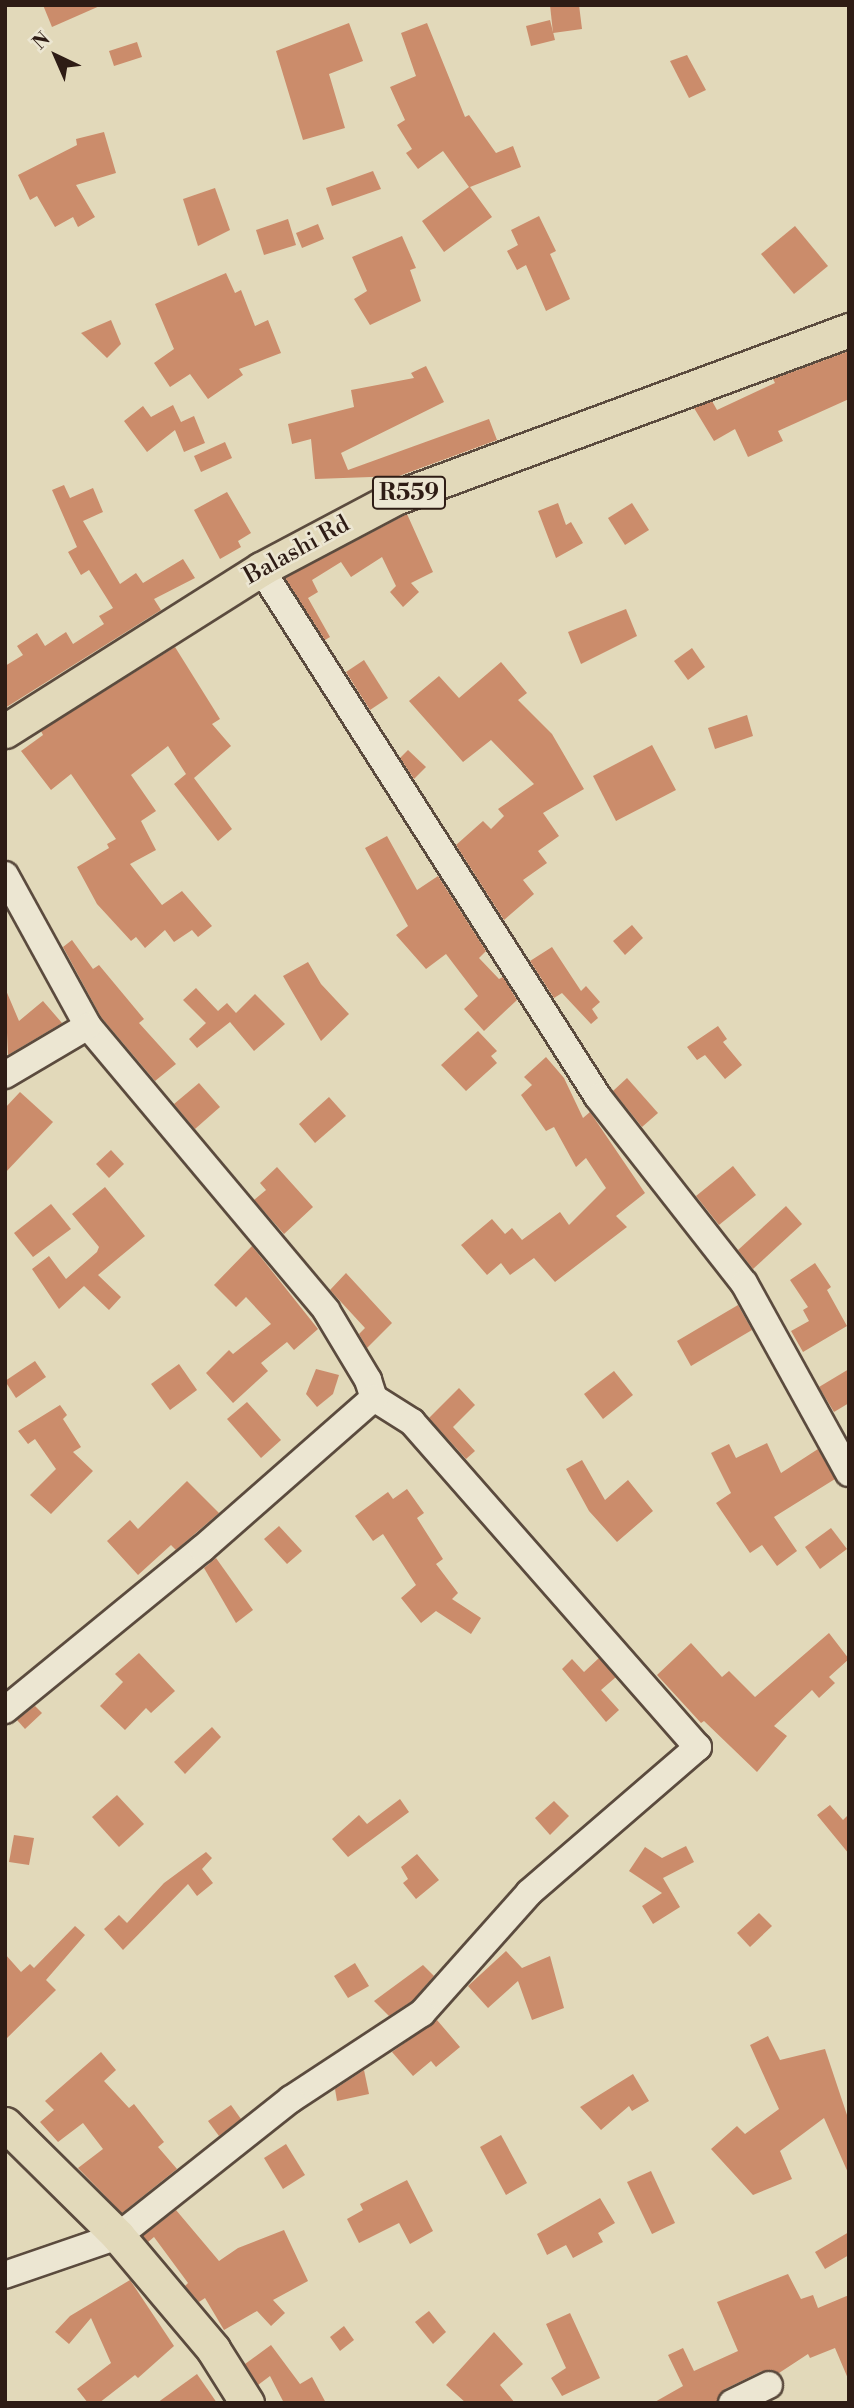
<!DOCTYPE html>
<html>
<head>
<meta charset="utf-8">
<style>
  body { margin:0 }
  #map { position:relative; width:854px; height:2408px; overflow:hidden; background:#e2d9ba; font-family:"Libre Bodoni",serif }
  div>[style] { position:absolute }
  .building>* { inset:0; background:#cb8c6b }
  .roads { filter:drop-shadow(2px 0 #5b4b3e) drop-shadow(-2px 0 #5b4b3e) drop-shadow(0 2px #5b4b3e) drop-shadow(0 -2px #5b4b3e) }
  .minor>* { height:26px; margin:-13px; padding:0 13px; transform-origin:13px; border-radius:13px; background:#ece6d2 }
  .major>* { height:33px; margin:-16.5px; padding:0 16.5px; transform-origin:16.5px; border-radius:16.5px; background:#e2d9ba }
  span { translate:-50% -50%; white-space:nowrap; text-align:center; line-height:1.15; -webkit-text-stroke:5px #ece6d2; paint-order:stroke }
  .shield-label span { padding:2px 5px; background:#ece6d2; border:2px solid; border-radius:5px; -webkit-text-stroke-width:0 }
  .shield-label { font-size:23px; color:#2e1c15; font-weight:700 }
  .street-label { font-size:24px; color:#2e1c15 }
  .frame { position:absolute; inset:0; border:7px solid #2e1c15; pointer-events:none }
  .north { position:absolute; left:21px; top:21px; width:70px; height:70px; -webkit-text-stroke:5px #ece6d2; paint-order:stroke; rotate:316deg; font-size:19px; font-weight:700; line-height:28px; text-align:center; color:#2e1c15 }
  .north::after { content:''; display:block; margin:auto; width:24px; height:32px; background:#2e1c15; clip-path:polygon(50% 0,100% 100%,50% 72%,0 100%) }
</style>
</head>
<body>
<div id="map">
  <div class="building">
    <i style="clip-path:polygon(43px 5px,102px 5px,52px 27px)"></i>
    <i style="clip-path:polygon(550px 5px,579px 5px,582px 29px,553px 33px)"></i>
    <i style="clip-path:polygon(550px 20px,555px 40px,531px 46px,526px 26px)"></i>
    <i style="clip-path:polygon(349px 23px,363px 61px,329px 74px,345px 128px,303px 140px,276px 51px)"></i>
    <i style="clip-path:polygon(427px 23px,465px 117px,469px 115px,496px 153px,513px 146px,521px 167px,470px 187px,492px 217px,444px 252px,422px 221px,469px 187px,443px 151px,418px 169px,406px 153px,412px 149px,397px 125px,405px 120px,390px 87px,416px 76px,401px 33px)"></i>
    <i style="clip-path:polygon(137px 42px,142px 57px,114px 66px,109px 51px)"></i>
    <i style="clip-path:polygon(687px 55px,706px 90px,689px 98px,670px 61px)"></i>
    <i style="clip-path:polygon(104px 132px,116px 173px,76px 185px,95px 217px,78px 227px,73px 217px,55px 227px,37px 196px,30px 200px,18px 175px,77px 145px,76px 139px)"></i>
    <i style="clip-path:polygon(373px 171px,381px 189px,332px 206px,326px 188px)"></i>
    <i style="clip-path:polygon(215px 188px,230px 230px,198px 246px,183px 199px)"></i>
    <i style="clip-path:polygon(539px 216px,556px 251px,550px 254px,570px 299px,546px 311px,526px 265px,517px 270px,507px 251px,518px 245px,511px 230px)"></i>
    <i style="clip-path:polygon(288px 219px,296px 245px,264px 255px,256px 230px)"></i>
    <i style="clip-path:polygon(318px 224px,324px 239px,302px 248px,296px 233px)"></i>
    <i style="clip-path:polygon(795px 226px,828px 266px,794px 294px,761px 254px)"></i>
    <i style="clip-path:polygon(402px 236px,416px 268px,410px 270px,421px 301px,370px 325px,354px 299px,367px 291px,352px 257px)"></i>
    <i style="clip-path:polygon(226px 273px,235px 293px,241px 290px,255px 326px,268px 320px,281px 353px,239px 369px,243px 375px,208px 399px,190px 374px,170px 387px,154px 363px,174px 349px,155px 304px)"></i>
    <i style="clip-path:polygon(111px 320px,121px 344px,107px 358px,81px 333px)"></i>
    <i style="clip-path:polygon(849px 351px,849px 399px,778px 431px,783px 441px,748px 457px,735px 429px,714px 441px,694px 408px,712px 401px,717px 410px,775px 383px,773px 379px)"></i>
    <i style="clip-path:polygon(426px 366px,444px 402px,341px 453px,348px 470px,489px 419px,497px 440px,399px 476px,315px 479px,311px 439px,292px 444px,288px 424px,354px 407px,351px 390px,414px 378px,411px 373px)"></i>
    <i style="clip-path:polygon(173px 405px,181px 422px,194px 416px,205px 443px,184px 452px,175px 430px,147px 452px,124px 421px,143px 406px,151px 417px)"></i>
    <i style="clip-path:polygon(225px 442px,232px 458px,201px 472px,194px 456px)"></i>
    <i style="clip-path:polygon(64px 485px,70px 498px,93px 488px,103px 512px,83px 521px,120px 584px,136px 573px,143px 583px,183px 559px,195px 578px,154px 599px,161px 610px,5px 708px,5px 666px,23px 655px,17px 646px,37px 633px,45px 646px,66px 632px,73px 644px,104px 624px,99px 616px,113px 608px,89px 570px,81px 575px,68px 552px,77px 547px,52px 490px)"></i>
    <i style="clip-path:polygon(227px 492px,251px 533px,238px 541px,241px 547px,220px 559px,194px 510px)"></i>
    <i style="clip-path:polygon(558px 503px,566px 525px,571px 522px,583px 543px,556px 558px,538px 511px)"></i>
    <i style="clip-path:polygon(632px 503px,649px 530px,625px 545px,608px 518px)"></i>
    <i style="clip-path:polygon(407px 514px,433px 572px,411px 583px,419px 592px,403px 607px,390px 592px,396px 586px,382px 557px,351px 577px,341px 562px,312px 580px,318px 592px,308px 598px,330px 637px,325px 640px,285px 578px)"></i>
    <i style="clip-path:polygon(626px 609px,637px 636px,581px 664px,568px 632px)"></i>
    <i style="clip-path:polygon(175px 647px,220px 719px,212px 724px,231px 746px,194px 778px,232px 829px,218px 841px,174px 784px,186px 774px,168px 746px,131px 775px,156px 811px,141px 821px,156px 850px,130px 864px,162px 905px,182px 891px,212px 926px,198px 937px,192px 930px,174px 942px,165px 930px,145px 948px,136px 937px,131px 941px,97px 904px,77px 867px,109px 848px,107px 844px,116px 839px,71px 774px,51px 790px,21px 751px,43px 735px,41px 731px)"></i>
    <i style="clip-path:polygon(692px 648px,705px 667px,688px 680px,674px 661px)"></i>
    <i style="clip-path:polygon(364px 660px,388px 698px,370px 710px,346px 672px)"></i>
    <i style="clip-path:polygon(501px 662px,527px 693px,518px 700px,552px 734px,584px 789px,543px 813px,559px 836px,538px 851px,547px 863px,523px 880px,534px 894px,504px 920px,456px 845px,483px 821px,491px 829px,504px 816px,498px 809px,534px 784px,491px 740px,463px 762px,409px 701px,439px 676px,459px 698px)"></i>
    <i style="clip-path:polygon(747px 715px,753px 736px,715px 749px,708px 728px)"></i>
    <i style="clip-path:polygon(652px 745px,676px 790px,616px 821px,593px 776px)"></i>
    <i style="clip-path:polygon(408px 750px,426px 767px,414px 779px,400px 758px)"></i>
    <i style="clip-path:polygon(387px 836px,417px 890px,438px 876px,486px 951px,479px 958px,499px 979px,503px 977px,517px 1000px,484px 1031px,464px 1009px,478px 996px,446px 954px,426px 969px,396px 935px,408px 926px,365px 848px)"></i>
    <i style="clip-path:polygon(632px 925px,643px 938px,625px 955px,613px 941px)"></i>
    <i style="clip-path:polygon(72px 940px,93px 969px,99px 965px,144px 1019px,139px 1023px,176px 1064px,155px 1081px,101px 1017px,63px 947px)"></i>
    <i style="clip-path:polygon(552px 947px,581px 991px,586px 986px,600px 1002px,592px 1009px,598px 1018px,591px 1024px,562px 993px,554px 998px,530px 961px)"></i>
    <i style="clip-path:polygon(308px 962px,321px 984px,349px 1014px,321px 1041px,283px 976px)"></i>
    <i style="clip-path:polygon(5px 988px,19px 1021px,43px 1001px,62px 1023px,8px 1055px)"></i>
    <i style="clip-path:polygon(196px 988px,218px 1011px,227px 1003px,236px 1013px,255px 994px,285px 1024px,254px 1051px,230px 1022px,197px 1048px,189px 1039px,206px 1023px,183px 1000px)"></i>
    <i style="clip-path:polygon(718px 1026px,727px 1039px,723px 1042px,742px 1065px,725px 1079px,705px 1055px,697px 1060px,687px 1047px)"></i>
    <i style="clip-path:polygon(478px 1031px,497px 1051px,491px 1056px,497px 1063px,466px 1091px,441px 1065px)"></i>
    <i style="clip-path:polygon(546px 1057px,564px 1078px,583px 1118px,590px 1112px,645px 1193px,616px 1216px,627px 1227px,555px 1282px,534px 1258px,510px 1275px,501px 1263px,487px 1275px,461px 1245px,492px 1219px,505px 1234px,512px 1228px,522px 1240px,560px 1212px,569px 1225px,606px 1188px,586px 1158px,576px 1167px,554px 1127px,546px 1131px,521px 1095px,532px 1085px,524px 1077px)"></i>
    <i style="clip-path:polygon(627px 1078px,658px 1113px,642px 1127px,613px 1091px)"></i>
    <i style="clip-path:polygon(199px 1083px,220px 1107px,195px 1129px,174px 1104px)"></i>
    <i style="clip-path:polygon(20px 1092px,53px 1122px,5px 1173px,5px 1108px)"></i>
    <i style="clip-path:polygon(329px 1097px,346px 1116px,315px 1143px,299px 1124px)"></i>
    <i style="clip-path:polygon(111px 1150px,124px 1164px,109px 1178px,96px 1164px)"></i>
    <i style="clip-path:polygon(733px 1166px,756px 1195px,719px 1225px,696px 1196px)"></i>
    <i style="clip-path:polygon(277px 1167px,313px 1207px,284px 1234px,254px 1200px,266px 1190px,260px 1183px)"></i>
    <i style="clip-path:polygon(105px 1187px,145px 1236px,98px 1275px,121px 1297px,109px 1310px,84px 1286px,59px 1309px,32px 1269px,49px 1256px,66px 1279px,97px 1252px,99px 1247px,72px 1214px)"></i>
    <i style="clip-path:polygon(51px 1204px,71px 1229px,33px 1257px,14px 1233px)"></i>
    <i style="clip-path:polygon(786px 1206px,802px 1224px,753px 1269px,738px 1250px)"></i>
    <i style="clip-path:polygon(252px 1246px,318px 1329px,294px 1350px,287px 1342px,261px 1363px,268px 1371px,233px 1403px,206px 1373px,229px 1350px,233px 1354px,271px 1324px,246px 1297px,236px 1307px,214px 1285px)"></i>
    <i style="clip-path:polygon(815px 1263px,831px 1287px,827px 1290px,847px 1326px,803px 1352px,791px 1331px,809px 1321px,803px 1310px,808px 1307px,790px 1280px)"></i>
    <i style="clip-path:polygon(346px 1273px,392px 1323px,367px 1348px,359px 1334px,365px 1328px,330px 1290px)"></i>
    <i style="clip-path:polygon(738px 1305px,752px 1330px,691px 1366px,677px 1341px)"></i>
    <i style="clip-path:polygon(35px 1361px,46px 1377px,16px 1398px,5px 1381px)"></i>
    <i style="clip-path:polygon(179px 1364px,197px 1390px,170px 1410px,151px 1384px)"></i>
    <i style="clip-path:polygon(316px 1369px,339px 1375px,333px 1394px,317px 1407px,306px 1394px)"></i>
    <i style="clip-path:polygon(849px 1369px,849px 1403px,834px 1412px,819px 1387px)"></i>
    <i style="clip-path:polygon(614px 1371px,633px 1395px,603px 1419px,584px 1394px)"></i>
    <i style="clip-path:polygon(459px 1388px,475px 1405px,453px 1427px,475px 1451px,466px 1459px,429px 1418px)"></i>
    <i style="clip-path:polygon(247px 1402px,281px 1440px,261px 1458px,227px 1419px)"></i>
    <i style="clip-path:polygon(60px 1405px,67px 1415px,63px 1419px,81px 1447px,73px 1452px,93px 1471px,51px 1514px,30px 1495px,56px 1469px,35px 1439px,28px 1444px,18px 1431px)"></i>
    <i style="clip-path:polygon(767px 1443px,781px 1473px,818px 1449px,835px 1479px,774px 1517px,797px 1551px,777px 1566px,762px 1545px,750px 1553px,716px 1503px,731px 1493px,711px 1453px,729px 1444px,736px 1458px)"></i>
    <i style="clip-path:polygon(582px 1460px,605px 1500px,628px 1480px,653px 1511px,617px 1542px,589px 1511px,566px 1469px)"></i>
    <i style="clip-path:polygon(187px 1481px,219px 1513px,176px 1550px,171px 1545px,138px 1575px,107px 1541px,130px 1520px,138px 1529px)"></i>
    <i style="clip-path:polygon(407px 1489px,424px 1513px,417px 1518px,443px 1559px,436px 1564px,458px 1593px,452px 1599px,481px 1618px,471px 1634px,436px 1611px,421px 1623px,401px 1598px,416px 1585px,383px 1534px,373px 1541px,355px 1516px,388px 1492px,393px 1499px)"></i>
    <i style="clip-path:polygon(279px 1526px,302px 1551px,287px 1564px,264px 1539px)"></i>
    <i style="clip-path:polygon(831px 1528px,847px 1549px,820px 1569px,805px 1547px)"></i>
    <i style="clip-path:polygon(216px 1558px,253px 1610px,236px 1623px,204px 1568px)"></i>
    <i style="clip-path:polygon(829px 1633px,849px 1659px,829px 1677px,835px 1683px,819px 1698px,812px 1690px,774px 1726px,787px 1736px,757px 1772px,704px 1721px,701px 1723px,657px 1675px,691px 1643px,722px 1677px,729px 1671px,755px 1697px)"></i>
    <i style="clip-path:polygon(139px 1653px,175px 1691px,151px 1713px,146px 1708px,125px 1730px,100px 1706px,123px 1682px,115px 1674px)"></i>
    <i style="clip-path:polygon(599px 1658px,616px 1677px,601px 1690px,619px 1710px,606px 1722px,562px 1669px,572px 1659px,584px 1672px)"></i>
    <i style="clip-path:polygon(35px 1706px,42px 1713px,25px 1729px,17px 1720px)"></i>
    <i style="clip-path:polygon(212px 1727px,221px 1737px,185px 1774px,174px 1762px)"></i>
    <i style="clip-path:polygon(117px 1795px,144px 1824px,119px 1847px,92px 1817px)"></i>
    <i style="clip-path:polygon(400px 1799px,409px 1812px,348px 1857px,332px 1839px,359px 1815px,367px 1824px)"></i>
    <i style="clip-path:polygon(554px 1801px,569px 1816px,550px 1835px,535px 1818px)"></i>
    <i style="clip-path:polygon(830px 1805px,843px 1820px,849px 1814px,849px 1854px,817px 1815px)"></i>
    <i style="clip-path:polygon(14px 1835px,34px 1838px,29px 1865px,9px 1862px)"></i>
    <i style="clip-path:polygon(686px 1846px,694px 1862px,663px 1878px,680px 1907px,653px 1924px,642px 1906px,662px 1893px,629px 1871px,645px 1847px,662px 1858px)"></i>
    <i style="clip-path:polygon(206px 1852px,212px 1858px,202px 1869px,213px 1883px,197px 1896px,188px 1884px,123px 1950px,104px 1929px,119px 1915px,127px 1923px,164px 1883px)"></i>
    <i style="clip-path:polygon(417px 1854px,439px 1880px,416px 1899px,403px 1883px,408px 1879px,401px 1867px)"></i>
    <i style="clip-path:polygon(759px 1913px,772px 1926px,750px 1947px,737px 1933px)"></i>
    <i style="clip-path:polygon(75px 1926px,85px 1935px,46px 1980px,56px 1990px,5px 2040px,5px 1954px,21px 1972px,30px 1964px,34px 1968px)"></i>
    <i style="clip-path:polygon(506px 1951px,522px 1968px,550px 1956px,564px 2008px,532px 2020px,518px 1981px,488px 2008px,468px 1986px)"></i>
    <i style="clip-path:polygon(355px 1963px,369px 1986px,348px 1998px,334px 1976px)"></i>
    <i style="clip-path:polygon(423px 1965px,434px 1976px,412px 2001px,389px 2016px,374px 2001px)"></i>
    <i style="clip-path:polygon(437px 2020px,460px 2047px,436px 2067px,431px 2061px,413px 2076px,392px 2052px)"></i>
    <i style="clip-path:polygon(768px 2036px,780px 2060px,825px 2049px,849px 2121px,849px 2175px,824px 2118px,780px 2151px,792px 2179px,753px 2195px,711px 2149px,737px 2126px,745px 2134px,779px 2109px,750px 2045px)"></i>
    <i style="clip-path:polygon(101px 2052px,116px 2070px,104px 2081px,129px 2108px,134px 2104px,164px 2142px,158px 2147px,177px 2169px,122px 2213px,78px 2168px,103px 2149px,83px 2123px,58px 2142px,40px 2122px,54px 2110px,45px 2101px)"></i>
    <i style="clip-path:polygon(364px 2070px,369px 2094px,337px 2101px,335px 2089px)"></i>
    <i style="clip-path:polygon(633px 2074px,649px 2101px,632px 2111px,629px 2106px,601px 2130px,580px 2107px)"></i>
    <i style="clip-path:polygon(231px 2105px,241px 2119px,219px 2136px,208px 2121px)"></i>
    <i style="clip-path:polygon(501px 2135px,527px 2183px,506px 2195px,480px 2147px)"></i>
    <i style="clip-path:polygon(286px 2144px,305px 2175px,283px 2189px,264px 2158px)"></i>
    <i style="clip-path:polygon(651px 2171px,675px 2223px,652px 2234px,627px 2182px)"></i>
    <i style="clip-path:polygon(407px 2180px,433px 2231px,410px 2244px,399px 2223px,359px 2243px,347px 2219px,363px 2210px,360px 2204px)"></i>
    <i style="clip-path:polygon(600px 2198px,615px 2223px,598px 2233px,603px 2242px,573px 2258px,566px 2245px,547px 2255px,537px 2234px)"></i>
    <i style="clip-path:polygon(176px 2210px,219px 2261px,238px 2248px,284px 2230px,308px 2281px,273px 2300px,285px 2313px,271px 2326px,257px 2311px,224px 2330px,205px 2298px,199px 2302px,185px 2286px,188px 2283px,154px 2237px,148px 2242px,143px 2236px)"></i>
    <i style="clip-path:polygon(849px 2232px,849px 2255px,825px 2269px,815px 2252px)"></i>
    <i style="clip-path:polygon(788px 2274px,801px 2299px,813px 2295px,818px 2308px,849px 2295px,849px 2381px,835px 2348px,810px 2358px,808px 2354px,779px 2373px,762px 2371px,725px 2389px,716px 2403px,653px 2403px,683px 2386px,668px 2355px,683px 2348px,694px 2371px,738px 2351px,717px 2302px)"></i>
    <i style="clip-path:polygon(130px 2280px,174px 2346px,138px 2378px,135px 2375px,99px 2403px,88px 2403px,77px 2389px,111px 2363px,91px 2318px,69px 2344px,55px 2332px,70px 2316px)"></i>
    <i style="clip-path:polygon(429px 2311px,446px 2332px,433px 2344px,415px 2322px)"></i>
    <i style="clip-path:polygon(570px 2313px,600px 2378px,562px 2396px,551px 2378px,566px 2368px,546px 2324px)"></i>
    <i style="clip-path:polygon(344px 2326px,354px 2340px,340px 2351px,330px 2337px)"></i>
    <i style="clip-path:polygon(494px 2332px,523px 2364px,500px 2385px,515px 2403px,466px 2403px,446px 2385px)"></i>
    <i style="clip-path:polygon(271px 2345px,300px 2384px,312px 2377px,326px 2403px,284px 2403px,270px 2376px,258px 2385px,245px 2364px)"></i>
    <i style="clip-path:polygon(197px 2374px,217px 2403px,157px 2403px)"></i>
  </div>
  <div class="roads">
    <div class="minor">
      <i style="left:261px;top:569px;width:626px;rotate:57.45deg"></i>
      <i style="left:598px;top:1097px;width:236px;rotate:51.9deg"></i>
      <i style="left:744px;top:1283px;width:217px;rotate:61.1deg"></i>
      <i style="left:5px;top:875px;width:172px;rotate:61.2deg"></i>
      <i style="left:88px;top:1026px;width:371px;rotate:50deg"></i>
      <i style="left:326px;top:1310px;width:82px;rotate:59deg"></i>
      <i style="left:368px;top:1380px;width:19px;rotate:72deg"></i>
      <i style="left:374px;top:1398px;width:45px;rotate:32.3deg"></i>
      <i style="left:412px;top:1422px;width:433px;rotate:48.7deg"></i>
      <i style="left:698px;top:1747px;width:223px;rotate:139.2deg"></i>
      <i style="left:529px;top:1893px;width:161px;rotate:131.7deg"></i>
      <i style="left:422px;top:2013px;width:157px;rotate:146.7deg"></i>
      <i style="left:291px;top:2099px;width:221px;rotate:141.6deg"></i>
      <i style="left:118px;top:2236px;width:120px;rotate:161deg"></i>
      <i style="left:5px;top:1075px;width:96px;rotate:-30.6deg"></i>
      <i style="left:5px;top:1710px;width:254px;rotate:-39.3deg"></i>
      <i style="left:202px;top:1549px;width:229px;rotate:-41.3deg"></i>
      <i style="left:732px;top:2403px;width:41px;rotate:-25.9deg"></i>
    </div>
    <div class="major">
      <i style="left:5px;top:731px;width:303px;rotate:-32.3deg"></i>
      <i style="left:261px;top:569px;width:152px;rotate:-27.9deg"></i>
      <i style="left:395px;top:498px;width:484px;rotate:-20.3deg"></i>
      <i style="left:5px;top:2124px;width:159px;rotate:44.7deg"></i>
      <i style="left:118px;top:2236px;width:148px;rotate:49.9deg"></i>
      <i style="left:213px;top:2349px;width:64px;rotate:57.8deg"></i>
    </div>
  </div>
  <div class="shield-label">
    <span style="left:409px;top:493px">R559</span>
  </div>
  <div class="street-label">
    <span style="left:297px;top:551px;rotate:-29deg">Balashi Rd</span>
  </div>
  <div class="frame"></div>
  <div class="north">N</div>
</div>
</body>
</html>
